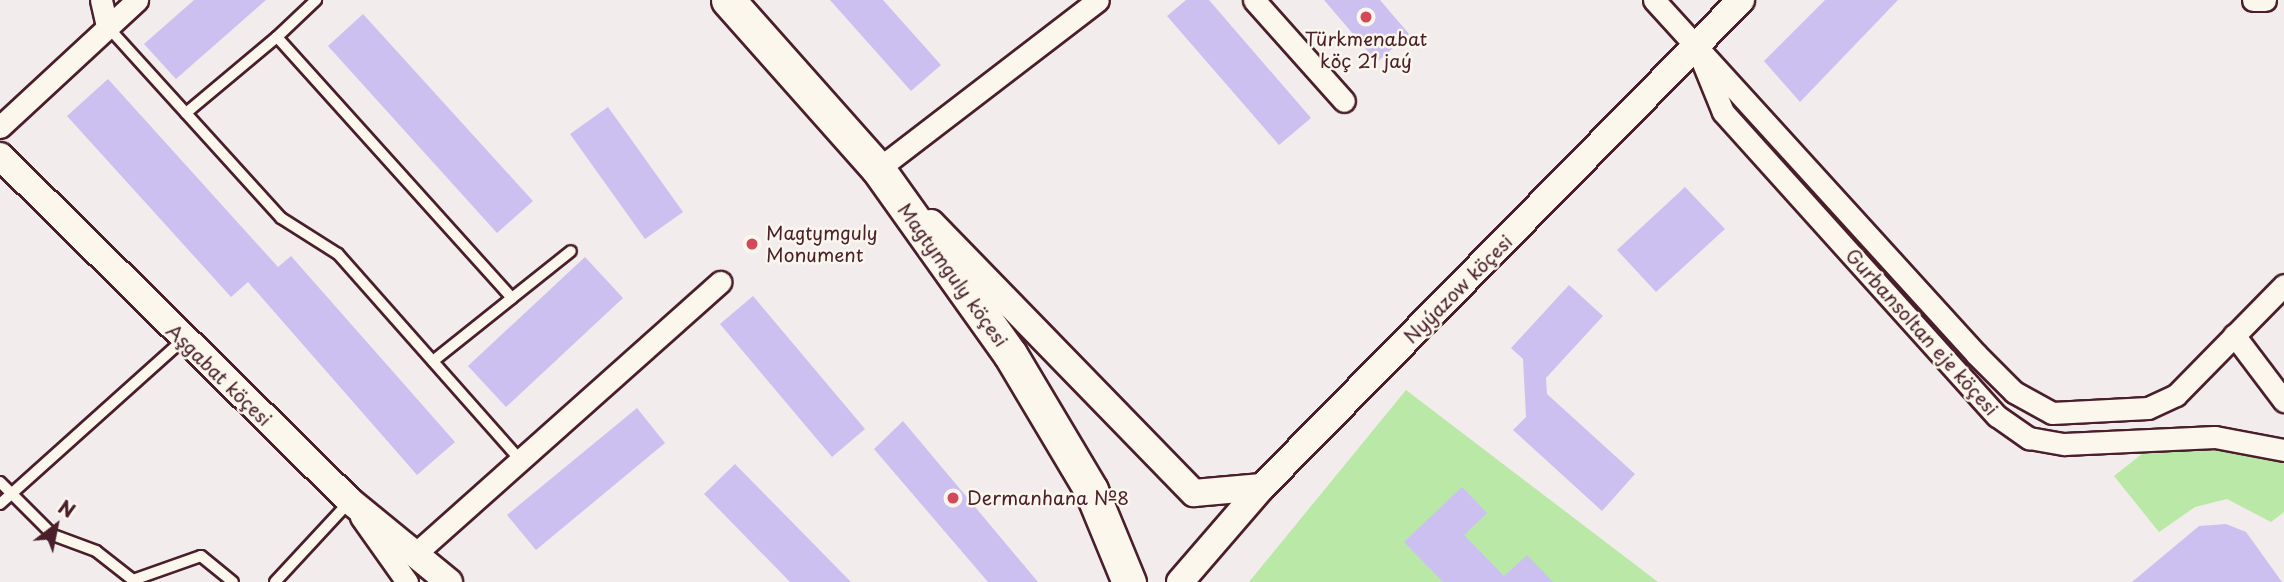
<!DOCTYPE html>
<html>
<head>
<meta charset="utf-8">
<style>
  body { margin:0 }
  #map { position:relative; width:2284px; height:582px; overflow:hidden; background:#f2eced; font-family:"Playpen Sans",sans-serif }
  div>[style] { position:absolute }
  .green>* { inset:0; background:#bae8a6 }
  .building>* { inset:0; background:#ccc0f1 }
  .roads { filter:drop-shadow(2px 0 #4a1f2b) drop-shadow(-2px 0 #4a1f2b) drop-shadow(0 2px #4a1f2b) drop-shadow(0 -2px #4a1f2b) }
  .service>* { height:10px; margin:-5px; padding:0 5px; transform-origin:5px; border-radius:5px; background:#fbf7ec }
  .minor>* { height:21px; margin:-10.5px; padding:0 10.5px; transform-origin:10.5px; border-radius:10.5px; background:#fbf7ec }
  .tertiary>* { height:26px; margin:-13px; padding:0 13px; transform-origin:13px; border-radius:13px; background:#fbf7ec }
  .primary>* { height:33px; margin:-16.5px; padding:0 16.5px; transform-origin:16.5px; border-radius:16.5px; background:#fbf7ec }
  .dots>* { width:19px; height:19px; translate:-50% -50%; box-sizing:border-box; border:4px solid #fbf7ec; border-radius:50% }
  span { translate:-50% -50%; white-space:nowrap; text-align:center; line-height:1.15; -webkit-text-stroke:5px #fbf7ec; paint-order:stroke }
  .poi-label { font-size:19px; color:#4a1f2b }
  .left { translate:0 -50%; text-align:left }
  .street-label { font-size:19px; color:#4a1f2b }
  .north { position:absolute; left:21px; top:491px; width:70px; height:70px; -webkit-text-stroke:5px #fbf7ec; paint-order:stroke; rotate:32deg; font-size:19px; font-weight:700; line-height:28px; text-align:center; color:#4a1f2b }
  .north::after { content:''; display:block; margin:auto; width:24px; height:32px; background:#4a1f2b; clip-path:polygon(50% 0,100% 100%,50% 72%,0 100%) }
</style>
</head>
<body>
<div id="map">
  <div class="green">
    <i style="clip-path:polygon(1406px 390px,1658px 582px,1249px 582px)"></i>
    <i style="clip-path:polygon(2161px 439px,2284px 450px,2284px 512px,2271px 522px,2227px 499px,2195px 507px,2159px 532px,2114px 476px)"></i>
  </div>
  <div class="building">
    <i style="clip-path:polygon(194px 0,266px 0,176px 79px,144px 44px)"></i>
    <i style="clip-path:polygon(830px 0,883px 0,941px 65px,911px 91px)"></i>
    <i style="clip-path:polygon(1186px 0,1209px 0,1311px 118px,1279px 145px,1167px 16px)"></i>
    <i style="clip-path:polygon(1324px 0,1380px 0,1409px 34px,1377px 62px)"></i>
    <i style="clip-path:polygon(1825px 0,1898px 0,1800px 102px,1764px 61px)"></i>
    <i style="clip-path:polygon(363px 14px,533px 201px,497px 233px,328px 46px)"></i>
    <i style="clip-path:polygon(108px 79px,278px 267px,291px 256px,455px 442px,417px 475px,248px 282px,231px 297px,67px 116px)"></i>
    <i style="clip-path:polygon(608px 107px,683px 212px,645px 239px,570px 134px)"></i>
    <i style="clip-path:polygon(1685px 187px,1725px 229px,1656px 292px,1617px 250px)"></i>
    <i style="clip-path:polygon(585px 257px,623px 298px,506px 407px,468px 366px)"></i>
    <i style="clip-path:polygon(1569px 285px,1603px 316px,1546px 378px,1547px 394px,1635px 474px,1602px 511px,1513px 430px,1526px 417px,1523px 359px,1511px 348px)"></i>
    <i style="clip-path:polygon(753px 296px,865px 429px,832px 457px,720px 324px)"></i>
    <i style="clip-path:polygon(637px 408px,665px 443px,536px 550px,507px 515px)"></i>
    <i style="clip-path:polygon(903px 421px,1038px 582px,988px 582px,874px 449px)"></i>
    <i style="clip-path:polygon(735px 464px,851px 582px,790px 582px,704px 494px)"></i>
    <i style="clip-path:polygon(1462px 487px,1487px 513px,1464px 535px,1504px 576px,1527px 555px,1553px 582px,1443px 582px,1404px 542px)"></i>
    <i style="clip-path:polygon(2226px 524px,2246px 532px,2282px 582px,2132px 582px,2199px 526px)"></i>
  </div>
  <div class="roads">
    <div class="service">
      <i style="left:107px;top:26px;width:259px;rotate:47.8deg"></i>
      <i style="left:281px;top:218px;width:67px;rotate:32.3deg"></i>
      <i style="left:338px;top:254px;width:275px;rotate:48.5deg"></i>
      <i style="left:277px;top:37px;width:54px;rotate:-43.5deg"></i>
      <i style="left:186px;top:113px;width:119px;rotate:-39.9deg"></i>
      <i style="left:277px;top:37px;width:351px;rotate:48deg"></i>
      <i style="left:512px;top:298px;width:101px;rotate:141.4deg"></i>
      <i style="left:512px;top:298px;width:75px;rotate:-38.5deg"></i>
      <i style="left:0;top:482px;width:75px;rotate:45deg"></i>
      <i style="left:53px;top:535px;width:46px;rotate:20.4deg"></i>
      <i style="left:96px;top:551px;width:47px;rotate:38.1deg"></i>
      <i style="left:133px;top:580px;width:72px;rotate:-19.4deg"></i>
      <i style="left:201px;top:556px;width:41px;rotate:39.1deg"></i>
      <i style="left:0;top:504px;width:246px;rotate:-41.9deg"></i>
      <i style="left:275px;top:582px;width:109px;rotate:-47.2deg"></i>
    </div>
    <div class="minor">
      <i style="left:101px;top:0;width:27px;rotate:77deg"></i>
      <i style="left:1254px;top:0;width:135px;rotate:48.3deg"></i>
      <i style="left:1654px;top:0;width:479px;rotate:47.7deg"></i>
      <i style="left:1976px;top:354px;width:54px;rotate:45deg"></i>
      <i style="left:2014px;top:392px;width:43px;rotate:28.9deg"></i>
      <i style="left:2052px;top:413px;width:96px;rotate:-3deg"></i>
      <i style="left:2148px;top:408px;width:31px;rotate:-25deg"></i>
      <i style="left:2176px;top:395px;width:154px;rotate:-45.5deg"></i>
      <i style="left:2253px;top:0;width:12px"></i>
      <i style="left:1701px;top:58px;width:58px;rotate:67.8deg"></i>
      <i style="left:1723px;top:112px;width:409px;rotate:48deg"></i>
      <i style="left:1997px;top:416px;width:39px;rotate:35deg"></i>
      <i style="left:2029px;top:438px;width:36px;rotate:10deg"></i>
      <i style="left:2064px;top:444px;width:151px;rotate:-2.7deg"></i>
      <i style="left:2215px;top:437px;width:70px;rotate:10.7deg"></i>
      <i style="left:0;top:127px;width:187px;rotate:-42.8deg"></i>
      <i style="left:878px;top:169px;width:277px;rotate:-37.5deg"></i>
      <i style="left:2234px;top:335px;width:83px;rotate:52.9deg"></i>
      <i style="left:361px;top:517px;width:80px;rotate:54.7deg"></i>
      <i style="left:415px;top:554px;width:409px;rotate:-41.7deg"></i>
    </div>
    <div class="tertiary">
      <i style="left:0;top:156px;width:491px;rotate:44.6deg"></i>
      <i style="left:350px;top:501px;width:128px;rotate:39.3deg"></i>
      <i style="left:931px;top:223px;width:377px;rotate:45.8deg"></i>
      <i style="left:1194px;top:493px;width:68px;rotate:-5deg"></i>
      <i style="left:1180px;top:582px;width:125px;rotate:-49.2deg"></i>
      <i style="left:1262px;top:487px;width:683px;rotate:-45.47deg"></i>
    </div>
    <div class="primary">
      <i style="left:728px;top:0;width:226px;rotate:48.4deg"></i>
      <i style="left:878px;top:169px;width:227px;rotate:54.5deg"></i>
      <i style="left:1010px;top:354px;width:158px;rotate:59.2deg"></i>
      <i style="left:1091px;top:490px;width:100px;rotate:67.6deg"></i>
    </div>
  </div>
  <div class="dots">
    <i style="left:1366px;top:17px;background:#d1495b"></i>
    <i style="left:752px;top:244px;background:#d1495b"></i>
    <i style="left:953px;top:498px;background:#d1495b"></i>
  </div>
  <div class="poi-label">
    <span style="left:1366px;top:50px">Türkmenabat<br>köç 21 jaý</span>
    <span class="left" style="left:766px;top:244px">Magtymguly<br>Monument</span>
    <span class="left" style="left:967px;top:498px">Dermanhana №8</span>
  </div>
  <div class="street-label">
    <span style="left:953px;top:275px;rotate:54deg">Magtymguly köçesi</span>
    <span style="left:1458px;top:289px;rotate:-45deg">Nyýazow köçesi</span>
    <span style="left:1922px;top:332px;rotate:48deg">Gurbansoltan eje köçesi</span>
    <span style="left:219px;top:375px;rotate:44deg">Aşgabat köçesi</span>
  </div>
  <div class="north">N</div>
</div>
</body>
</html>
